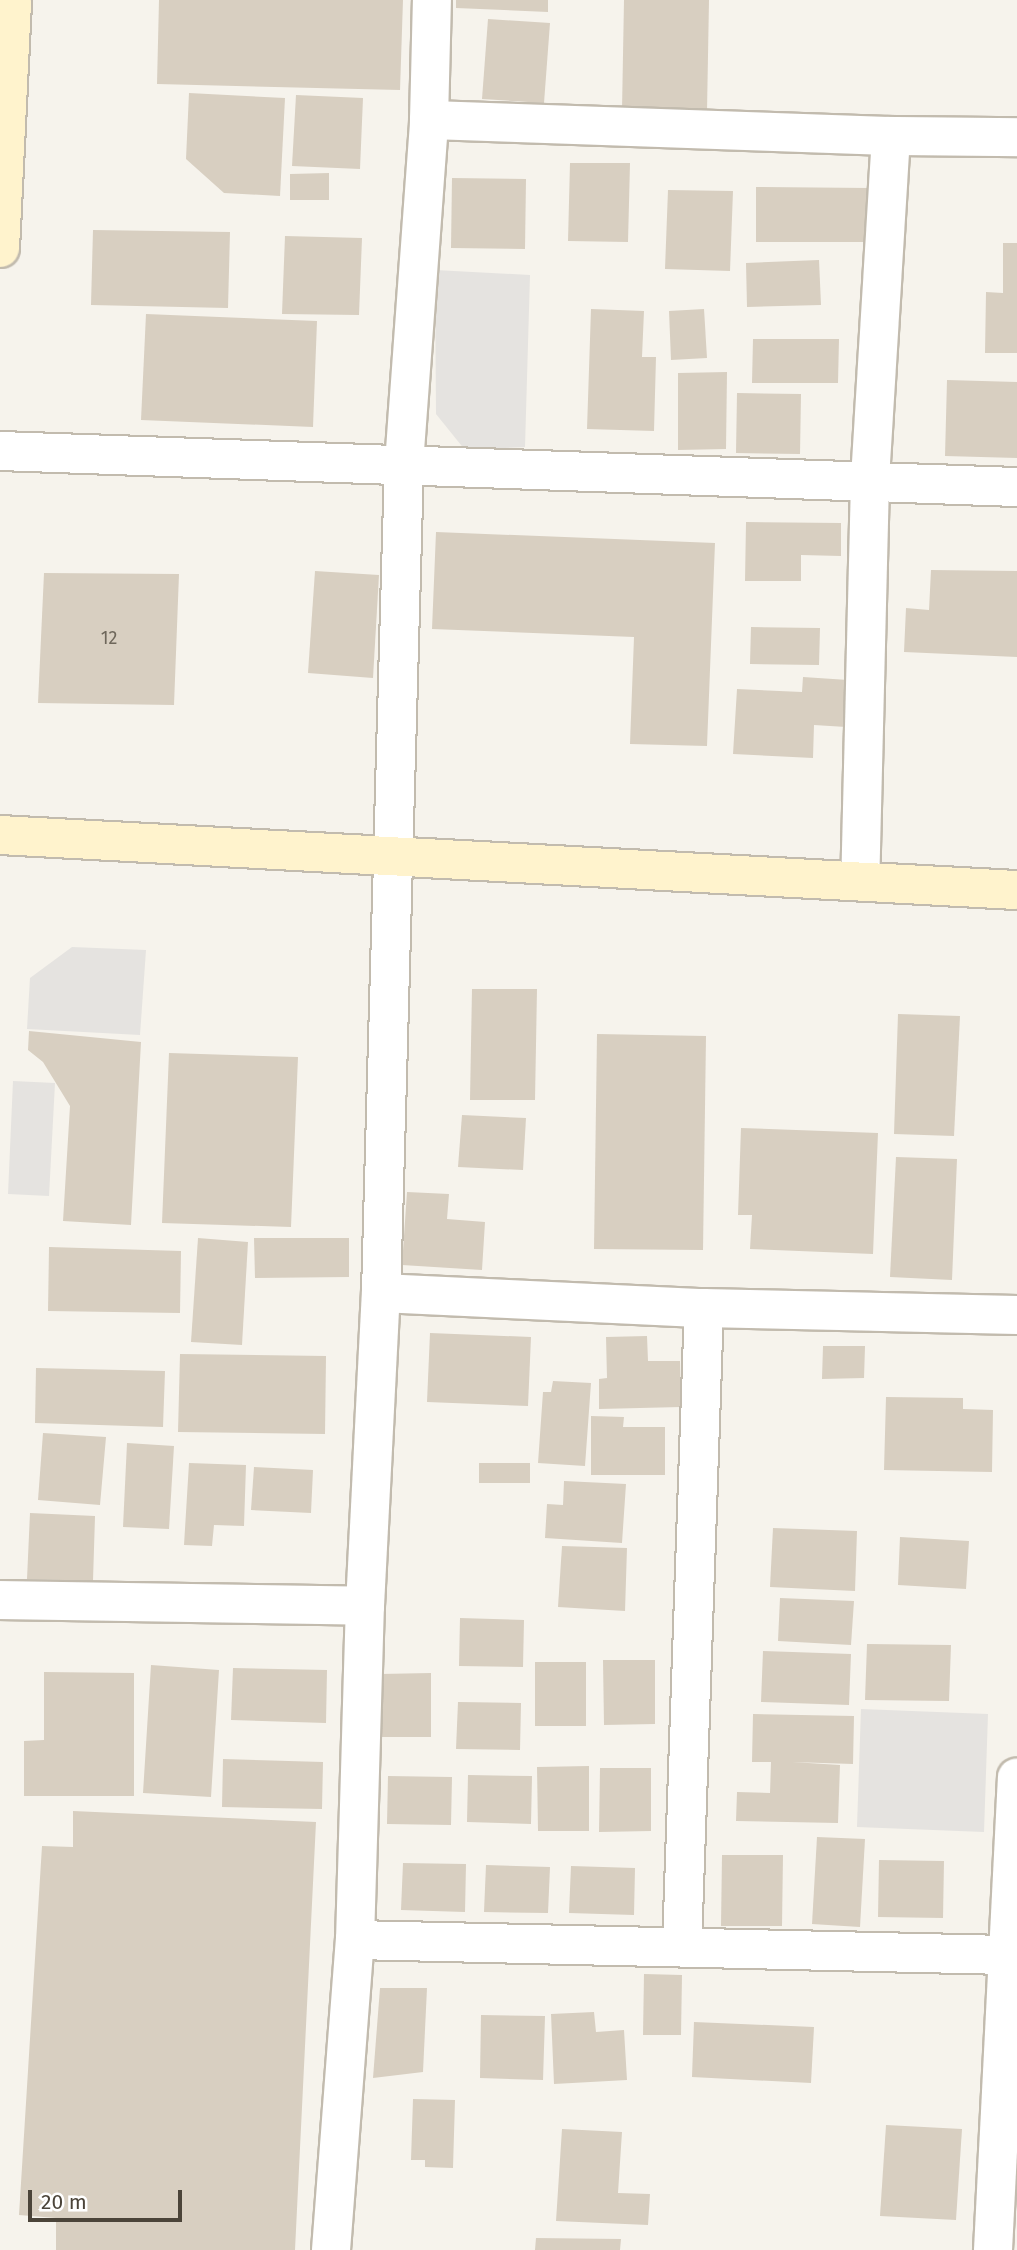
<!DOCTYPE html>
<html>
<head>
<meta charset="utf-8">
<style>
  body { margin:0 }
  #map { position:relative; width:1017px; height:2250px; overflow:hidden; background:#f6f3ec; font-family:"Fira Sans",sans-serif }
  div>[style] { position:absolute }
  .parking>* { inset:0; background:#e5e3e0 }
  .building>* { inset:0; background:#d8cfc1 }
  .roads { filter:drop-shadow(2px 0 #c2bbae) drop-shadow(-2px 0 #c2bbae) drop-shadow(0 2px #c2bbae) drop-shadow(0 -2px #c2bbae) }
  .street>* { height:38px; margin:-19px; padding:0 19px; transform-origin:19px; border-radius:19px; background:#fff }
  .secondary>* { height:38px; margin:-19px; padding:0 19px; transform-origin:19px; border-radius:19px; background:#fff3cd }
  span { translate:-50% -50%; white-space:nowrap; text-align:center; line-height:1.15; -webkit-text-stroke:5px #fff; paint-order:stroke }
  .number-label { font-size:18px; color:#6e675b }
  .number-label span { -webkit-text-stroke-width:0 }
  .scale { position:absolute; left:28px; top:2190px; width:154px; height:32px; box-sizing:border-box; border:4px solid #4b4439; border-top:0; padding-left:9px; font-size:21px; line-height:24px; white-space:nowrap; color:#4b4439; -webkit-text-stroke:5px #fff; paint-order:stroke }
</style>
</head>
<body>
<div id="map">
  <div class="parking">
    <i style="clip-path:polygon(435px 270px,530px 275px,525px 447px,465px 450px,436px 414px)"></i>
    <i style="clip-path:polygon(72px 947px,146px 950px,140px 1035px,27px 1029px,30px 978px)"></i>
    <i style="clip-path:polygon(13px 1081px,55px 1083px,49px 1196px,8px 1194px)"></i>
    <i style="clip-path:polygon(861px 1709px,988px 1714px,984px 1832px,857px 1827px)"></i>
  </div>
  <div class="building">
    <i style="clip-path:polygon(159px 0,403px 0,400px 90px,157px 84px)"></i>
    <i style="clip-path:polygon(456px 0,548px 0,548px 12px,456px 8px)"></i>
    <i style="clip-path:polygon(624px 0,709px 0,707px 111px,622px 110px)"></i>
    <i style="clip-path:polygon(488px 19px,550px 23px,544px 103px,482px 99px)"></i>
    <i style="clip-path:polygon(189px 93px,285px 98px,280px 196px,224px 193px,186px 159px)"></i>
    <i style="clip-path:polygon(296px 95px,363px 98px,360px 169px,292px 166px)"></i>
    <i style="clip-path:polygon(570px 163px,630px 163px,628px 242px,568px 241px)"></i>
    <i style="clip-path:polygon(329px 173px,329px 200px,290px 200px,290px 174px)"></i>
    <i style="clip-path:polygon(452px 178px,526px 179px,525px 249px,451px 248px)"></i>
    <i style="clip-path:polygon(756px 187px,869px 188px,869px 242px,756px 242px)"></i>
    <i style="clip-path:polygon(668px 190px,733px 191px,730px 271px,665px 269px)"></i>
    <i style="clip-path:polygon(93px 230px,230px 232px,228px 308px,91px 305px)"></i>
    <i style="clip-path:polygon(285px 236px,362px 238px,359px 315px,282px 314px)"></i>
    <i style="clip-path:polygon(1003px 243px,1017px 243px,1017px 353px,985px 353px,986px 292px,1003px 293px)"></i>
    <i style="clip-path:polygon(819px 260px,821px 305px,747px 307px,746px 263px)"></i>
    <i style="clip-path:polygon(591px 309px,644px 311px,642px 357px,656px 357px,654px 431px,587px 429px)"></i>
    <i style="clip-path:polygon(704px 309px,707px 358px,671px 360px,669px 311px)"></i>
    <i style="clip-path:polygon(146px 314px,317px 321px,313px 427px,141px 420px)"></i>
    <i style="clip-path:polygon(753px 339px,839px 339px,838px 383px,752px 383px)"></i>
    <i style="clip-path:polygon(727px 372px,726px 449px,678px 450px,678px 373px)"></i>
    <i style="clip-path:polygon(947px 380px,1017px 382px,1017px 458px,945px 456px)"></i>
    <i style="clip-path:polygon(737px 393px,801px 394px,800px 454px,736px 453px)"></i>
    <i style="clip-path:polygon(746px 522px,841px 523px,841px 556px,801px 555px,801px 581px,745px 581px)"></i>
    <i style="clip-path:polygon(436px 532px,715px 543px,707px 746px,630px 744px,634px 637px,432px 629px)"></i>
    <i style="clip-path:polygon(931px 570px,1017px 571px,1017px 657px,904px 652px,906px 608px,929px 610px)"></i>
    <i style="clip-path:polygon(315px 571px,379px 575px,373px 678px,308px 673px)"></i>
    <i style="clip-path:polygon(44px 573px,179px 574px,174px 705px,38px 703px)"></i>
    <i style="clip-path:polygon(751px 627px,820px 628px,819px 665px,750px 664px)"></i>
    <i style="clip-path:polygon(803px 677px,848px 680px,846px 727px,814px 725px,813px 758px,733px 754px,737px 689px,802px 692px)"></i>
    <i style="clip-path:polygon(472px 989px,537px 989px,535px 1100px,470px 1100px)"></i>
    <i style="clip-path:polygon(898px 1014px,960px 1016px,954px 1136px,894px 1134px)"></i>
    <i style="clip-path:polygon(29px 1031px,141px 1042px,131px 1225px,63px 1221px,70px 1106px,43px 1062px,28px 1050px)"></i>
    <i style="clip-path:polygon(597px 1034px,706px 1036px,703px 1250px,594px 1249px)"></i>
    <i style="clip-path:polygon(169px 1053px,298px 1057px,291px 1227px,162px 1223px)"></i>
    <i style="clip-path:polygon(462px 1115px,526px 1118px,523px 1170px,458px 1167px)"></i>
    <i style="clip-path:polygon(741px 1128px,878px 1133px,873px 1254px,750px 1249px,752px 1215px,738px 1215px)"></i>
    <i style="clip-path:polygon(896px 1157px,957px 1159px,952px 1280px,890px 1277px)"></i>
    <i style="clip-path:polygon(407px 1192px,449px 1194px,447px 1219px,485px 1222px,482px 1270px,402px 1265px)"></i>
    <i style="clip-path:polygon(198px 1238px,248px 1242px,242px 1345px,191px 1342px)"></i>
    <i style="clip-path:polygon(254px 1238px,349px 1238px,349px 1277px,255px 1278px)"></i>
    <i style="clip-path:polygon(49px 1247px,181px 1251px,180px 1313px,48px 1311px)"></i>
    <i style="clip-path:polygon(430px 1333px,531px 1337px,528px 1406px,427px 1402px)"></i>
    <i style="clip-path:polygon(647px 1336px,648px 1361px,680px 1361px,681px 1407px,599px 1409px,599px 1379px,607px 1378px,606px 1337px)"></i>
    <i style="clip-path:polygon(823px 1346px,865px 1346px,864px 1378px,822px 1379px)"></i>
    <i style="clip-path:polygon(180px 1354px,326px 1356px,325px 1434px,178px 1432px)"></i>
    <i style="clip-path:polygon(36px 1368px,165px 1371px,163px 1427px,35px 1423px)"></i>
    <i style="clip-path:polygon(553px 1381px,591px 1383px,585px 1466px,538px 1463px,543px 1392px,551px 1392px)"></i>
    <i style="clip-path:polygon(886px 1397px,963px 1398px,963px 1409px,993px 1410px,992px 1472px,884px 1470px)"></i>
    <i style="clip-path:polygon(591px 1416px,624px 1417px,623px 1427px,665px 1427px,665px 1475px,591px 1475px)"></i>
    <i style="clip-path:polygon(43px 1433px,106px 1437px,100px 1505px,38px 1500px)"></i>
    <i style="clip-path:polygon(127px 1443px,174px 1446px,169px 1529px,123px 1527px)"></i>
    <i style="clip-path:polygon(189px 1463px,246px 1465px,244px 1526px,214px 1525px,212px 1546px,184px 1545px)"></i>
    <i style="clip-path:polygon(479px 1463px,530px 1463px,530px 1483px,479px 1483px)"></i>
    <i style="clip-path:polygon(254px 1467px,313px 1470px,311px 1513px,251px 1510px)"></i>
    <i style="clip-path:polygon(564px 1481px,626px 1484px,622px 1543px,545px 1538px,547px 1504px,563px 1505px)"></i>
    <i style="clip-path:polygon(30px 1513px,95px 1516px,93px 1581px,27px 1579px)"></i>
    <i style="clip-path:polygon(773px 1528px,857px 1531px,855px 1591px,770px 1587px)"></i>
    <i style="clip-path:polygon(900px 1537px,969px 1541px,966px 1589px,898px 1585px)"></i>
    <i style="clip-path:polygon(562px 1546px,627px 1548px,625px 1611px,558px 1607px)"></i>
    <i style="clip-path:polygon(780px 1598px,854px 1601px,851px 1645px,778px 1641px)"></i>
    <i style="clip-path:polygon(460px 1618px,524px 1620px,523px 1667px,459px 1666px)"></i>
    <i style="clip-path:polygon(867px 1644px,951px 1645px,949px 1701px,865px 1700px)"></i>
    <i style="clip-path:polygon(763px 1651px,851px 1654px,849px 1705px,761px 1702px)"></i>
    <i style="clip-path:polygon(603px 1660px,655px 1660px,655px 1724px,604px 1725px)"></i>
    <i style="clip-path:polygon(535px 1662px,586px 1662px,586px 1726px,535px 1726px)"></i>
    <i style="clip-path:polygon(151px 1665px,219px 1670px,211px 1797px,143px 1793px)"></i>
    <i style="clip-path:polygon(233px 1668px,327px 1670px,326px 1723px,231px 1720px)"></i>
    <i style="clip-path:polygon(44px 1672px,134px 1673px,134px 1796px,24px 1796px,24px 1741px,44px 1740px)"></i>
    <i style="clip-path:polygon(431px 1673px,431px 1737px,380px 1737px,380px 1674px)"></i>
    <i style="clip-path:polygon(458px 1702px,521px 1703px,520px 1750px,456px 1749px)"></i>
    <i style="clip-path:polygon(753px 1714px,854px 1716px,853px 1764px,792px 1762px,840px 1765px,838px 1823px,736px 1821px,737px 1792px,770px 1793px,771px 1762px,752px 1762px)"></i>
    <i style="clip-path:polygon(223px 1759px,323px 1762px,322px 1809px,222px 1807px)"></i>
    <i style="clip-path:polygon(589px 1766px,589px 1831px,538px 1831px,537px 1767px)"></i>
    <i style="clip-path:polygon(600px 1768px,651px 1768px,651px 1831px,599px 1832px)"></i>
    <i style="clip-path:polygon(468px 1775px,532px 1776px,531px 1824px,467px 1822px)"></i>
    <i style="clip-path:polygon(388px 1776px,452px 1777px,451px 1825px,387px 1824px)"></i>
    <i style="clip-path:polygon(73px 1811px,316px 1822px,295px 2250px,56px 2250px,56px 2218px,19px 2215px,42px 1846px,73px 1847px)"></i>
    <i style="clip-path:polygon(817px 1837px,865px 1839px,860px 1927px,812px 1924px)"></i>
    <i style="clip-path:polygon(722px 1855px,783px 1855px,782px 1926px,721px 1926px)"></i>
    <i style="clip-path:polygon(879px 1860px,944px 1861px,943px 1918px,878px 1917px)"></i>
    <i style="clip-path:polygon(403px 1863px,466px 1864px,465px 1912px,401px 1910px)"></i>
    <i style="clip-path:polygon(486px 1865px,550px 1867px,548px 1913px,484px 1912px)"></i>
    <i style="clip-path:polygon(571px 1866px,635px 1868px,634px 1915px,569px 1913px)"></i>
    <i style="clip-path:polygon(644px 1974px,682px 1975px,681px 2035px,643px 2035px)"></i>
    <i style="clip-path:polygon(380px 1988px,427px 1988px,423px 2072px,373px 2078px)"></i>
    <i style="clip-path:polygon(594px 2012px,596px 2032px,624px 2030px,627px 2080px,554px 2084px,551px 2014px)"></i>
    <i style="clip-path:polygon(481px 2015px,545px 2016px,543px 2080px,480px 2078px)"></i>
    <i style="clip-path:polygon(694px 2022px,814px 2027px,811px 2083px,692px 2077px)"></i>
    <i style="clip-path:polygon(413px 2099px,455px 2100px,453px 2168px,425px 2167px,425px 2160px,411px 2160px)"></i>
    <i style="clip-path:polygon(886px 2125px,962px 2129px,956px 2220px,880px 2216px)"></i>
    <i style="clip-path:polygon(562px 2129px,622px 2132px,618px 2193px,650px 2194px,648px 2225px,556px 2221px)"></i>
    <i style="clip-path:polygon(536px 2238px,621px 2239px,620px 2250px,535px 2250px)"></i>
  </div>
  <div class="roads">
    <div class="street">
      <i style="left:429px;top:120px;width:462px;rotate:2deg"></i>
      <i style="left:891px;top:136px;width:346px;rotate:93.5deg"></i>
      <i style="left:870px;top:481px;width:398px;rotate:91.4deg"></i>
      <i style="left:891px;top:136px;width:126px;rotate:0.5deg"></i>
      <i style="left:0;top:451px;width:1018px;rotate:2.03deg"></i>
      <i style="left:381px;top:1293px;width:323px;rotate:2.7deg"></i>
      <i style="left:704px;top:1308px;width:313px;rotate:1.3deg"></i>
      <i style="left:0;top:1600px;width:365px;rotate:0.9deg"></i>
      <i style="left:355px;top:1940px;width:653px;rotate:1.32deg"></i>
      <i style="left:682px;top:1946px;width:638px;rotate:-88.03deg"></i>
      <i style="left:331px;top:2250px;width:311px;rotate:-85.6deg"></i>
      <i style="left:355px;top:1940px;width:334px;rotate:-88.3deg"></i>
      <i style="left:365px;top:1606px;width:313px;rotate:-87.1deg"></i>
      <i style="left:381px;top:1293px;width:829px;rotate:-88.41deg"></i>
      <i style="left:404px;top:464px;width:345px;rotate:-85.8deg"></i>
      <i style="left:429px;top:120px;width:120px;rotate:-88.6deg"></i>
      <i style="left:993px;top:2250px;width:473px;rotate:-87.1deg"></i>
    </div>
    <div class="secondary">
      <i style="left:0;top:248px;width:248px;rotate:-87.2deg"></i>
      <i style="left:0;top:835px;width:1018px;rotate:3.1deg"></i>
    </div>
  </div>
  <div class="number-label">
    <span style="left:109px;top:638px">12</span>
  </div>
  <div class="scale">20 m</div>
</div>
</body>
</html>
